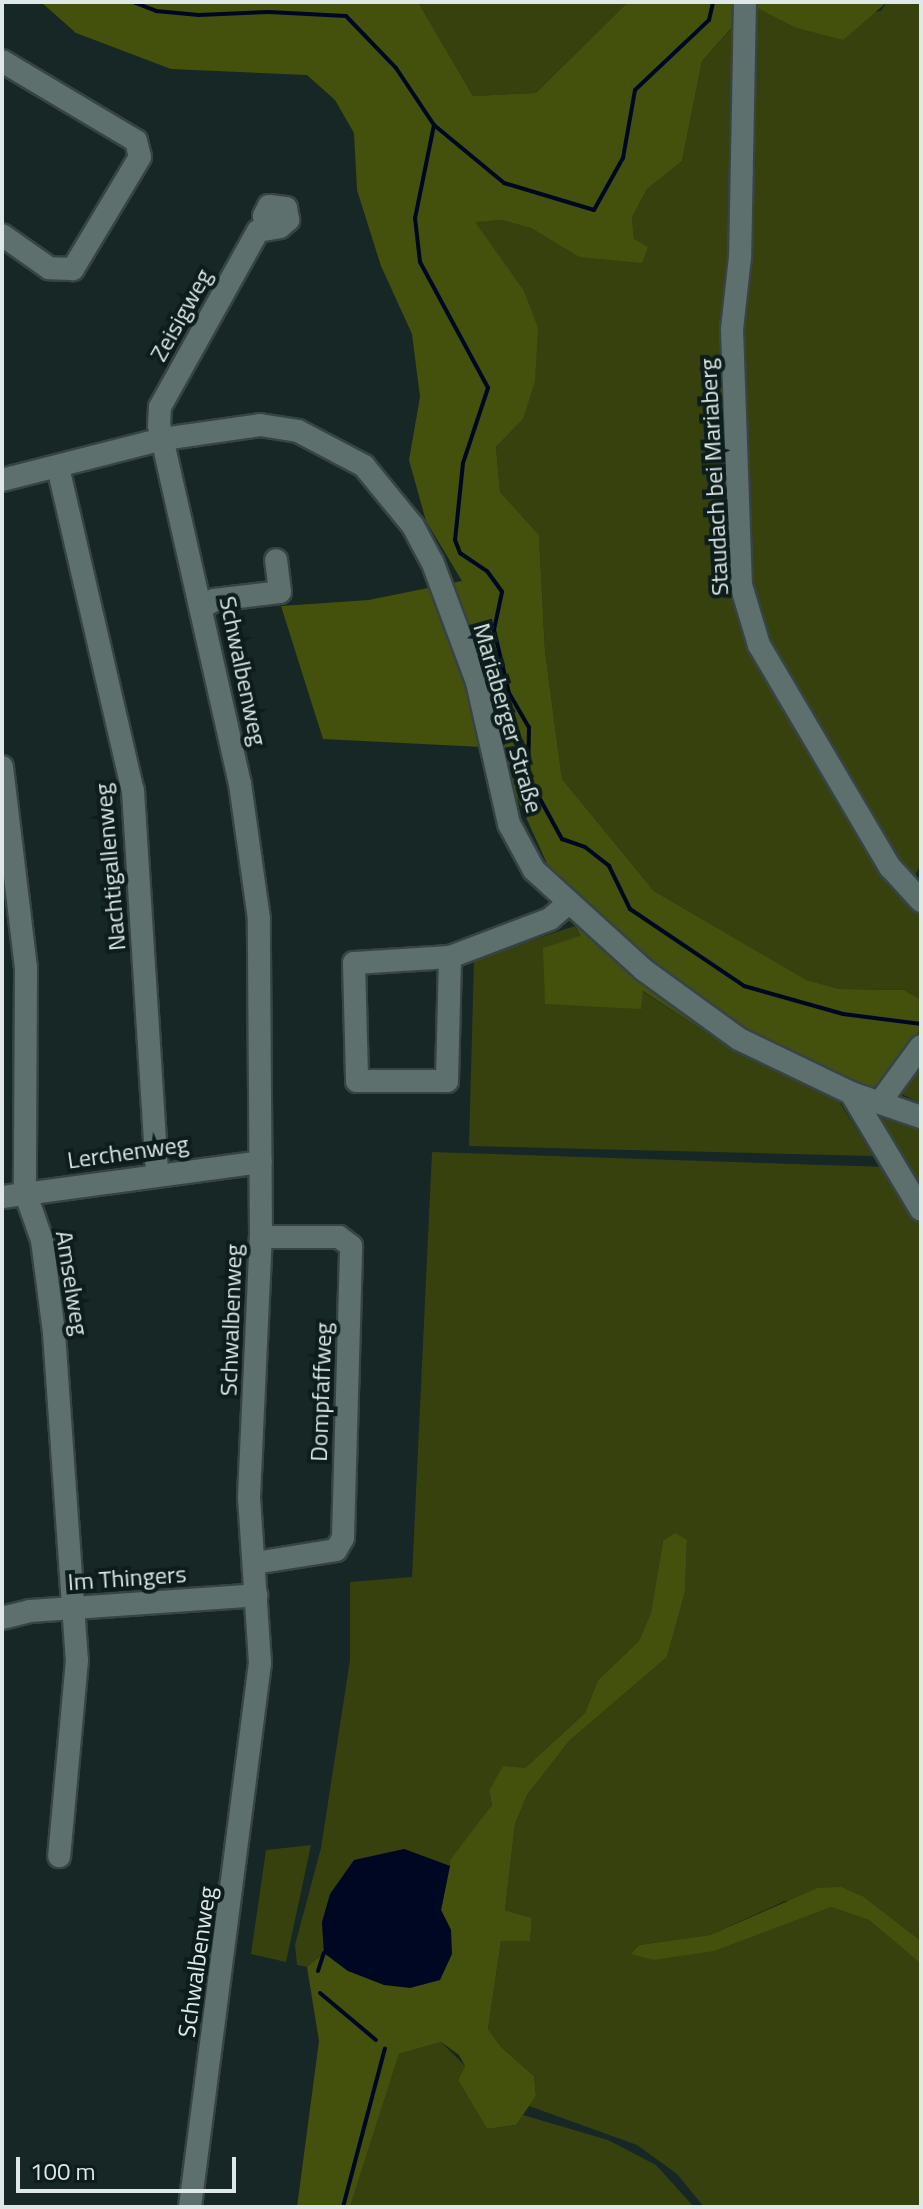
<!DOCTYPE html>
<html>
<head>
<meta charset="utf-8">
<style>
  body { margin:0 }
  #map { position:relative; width:923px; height:2209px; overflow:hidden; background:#162725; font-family:"Titillium Web",sans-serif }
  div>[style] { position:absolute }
  .green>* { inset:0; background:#37410e }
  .forest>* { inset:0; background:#44510c }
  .water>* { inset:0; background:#000723 }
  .stream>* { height:4px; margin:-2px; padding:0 2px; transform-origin:2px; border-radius:2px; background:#000723 }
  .roads { filter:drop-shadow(2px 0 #374442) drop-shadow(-2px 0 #374442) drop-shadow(0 2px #374442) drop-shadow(0 -2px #374442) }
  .minor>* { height:22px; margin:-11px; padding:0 11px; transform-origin:11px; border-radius:11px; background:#5d706e }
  span { translate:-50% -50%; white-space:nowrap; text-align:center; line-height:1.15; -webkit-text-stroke:8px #0d1d1c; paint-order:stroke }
  .street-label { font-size:24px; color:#dee8e6 }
  .frame { position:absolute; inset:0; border:4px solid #dee8e6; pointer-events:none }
  .scale { position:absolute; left:16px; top:2157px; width:220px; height:36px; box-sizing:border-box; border:4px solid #dee8e6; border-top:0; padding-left:10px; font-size:24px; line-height:28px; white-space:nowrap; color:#dee8e6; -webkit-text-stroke:6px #0d1d1c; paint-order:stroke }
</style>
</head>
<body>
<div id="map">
  <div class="green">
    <i style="clip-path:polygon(418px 2px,628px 2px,536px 93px,473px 96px)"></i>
    <i style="clip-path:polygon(887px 2px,921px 2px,921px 864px,913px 879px,894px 863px,764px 640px,748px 585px,739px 319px,752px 4px,794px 27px,881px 11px)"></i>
    <i style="clip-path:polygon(741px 18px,735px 586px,912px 905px,921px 913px,921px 1000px,904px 990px,839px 989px,805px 980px,654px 891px,562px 779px,545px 651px,539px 535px,500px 492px,496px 447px,523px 419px,474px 221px,502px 220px,531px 228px,579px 257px,634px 239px,632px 217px,647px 189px,682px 161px,702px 61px)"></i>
    <i style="clip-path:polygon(575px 926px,580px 937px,642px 991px,736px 1052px,840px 1103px,873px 1156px,469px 1146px,474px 959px)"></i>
    <i style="clip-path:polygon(921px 1063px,921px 1104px,900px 1093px)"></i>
    <i style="clip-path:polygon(881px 1113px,921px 1127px,921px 1196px,876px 1116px)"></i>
    <i style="clip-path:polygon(432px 1152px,887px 1167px,921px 1223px,921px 1941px,864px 1897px,785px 1901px,710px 1935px,639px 1945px,632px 1953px,653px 1960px,831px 1907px,869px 1920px,921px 1964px,921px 2207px,704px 2207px,677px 2174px,637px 2145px,529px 2106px,536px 2096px,534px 2076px,501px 2047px,488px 2029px,501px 1941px,530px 1940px,532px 1918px,505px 1910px,515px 1824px,527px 1795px,569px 1741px,667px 1657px,685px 1592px,687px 1540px,663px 1541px,651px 1614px,639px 1641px,598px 1680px,585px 1713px,525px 1768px,489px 1791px,492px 1805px,450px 1866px,404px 1849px,322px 1922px,324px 1953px,307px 1967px,297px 1965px,295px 1945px,321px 1848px,350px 1660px,350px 1582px,412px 1577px)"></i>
    <i style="clip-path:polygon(311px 1845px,286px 1962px,251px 1954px,266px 1850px)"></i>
    <i style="clip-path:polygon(441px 2042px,465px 2066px,458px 2080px,487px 2129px,516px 2125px,523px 2115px,608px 2140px,656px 2165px,694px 2207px,350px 2207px,399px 2054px)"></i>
  </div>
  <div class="forest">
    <i style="clip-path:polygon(41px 2px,418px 2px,473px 96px,536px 93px,628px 2px,887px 2px,843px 40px,794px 27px,752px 5px,702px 61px,682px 161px,647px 189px,632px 217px,634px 239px,648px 247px,642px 263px,579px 257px,531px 228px,502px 220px,475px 222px,524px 291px,538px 328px,535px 381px,523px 419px,496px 447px,500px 492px,539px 535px,545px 651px,562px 779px,654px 891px,806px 980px,839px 989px,904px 990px,921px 1000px,921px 1028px,879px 1098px,840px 1103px,736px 1052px,643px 991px,641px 1009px,545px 1004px,543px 948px,580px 936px,514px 791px,502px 748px,323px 739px,281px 606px,369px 600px,462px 581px,426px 521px,409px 460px,420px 397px,412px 334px,381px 266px,357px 190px,354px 133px,335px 100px,307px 75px,171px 69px,76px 33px)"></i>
    <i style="clip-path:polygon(675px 1533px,687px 1540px,685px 1592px,667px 1657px,569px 1741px,527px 1795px,515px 1824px,505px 1910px,532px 1918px,530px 1941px,501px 1941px,488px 2029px,501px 2047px,534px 2076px,536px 2096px,516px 2125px,487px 2129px,458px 2080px,465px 2066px,459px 2055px,441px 2042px,399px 2054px,350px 2207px,297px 2207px,319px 2041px,307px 1967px,324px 1953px,348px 1971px,451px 1930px,441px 1910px,451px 1859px,492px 1805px,489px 1791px,503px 1766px,525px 1768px,585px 1713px,598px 1680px,639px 1641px,651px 1613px,663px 1541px)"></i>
    <i style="clip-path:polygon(841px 1887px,864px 1897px,921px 1941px,921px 1964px,869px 1920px,831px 1907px,714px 1951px,653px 1960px,631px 1954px,639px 1945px,710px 1935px,818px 1888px)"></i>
  </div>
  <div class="water">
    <i style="clip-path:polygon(404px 1849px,450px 1866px,441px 1910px,451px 1930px,452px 1954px,440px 1980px,410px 1988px,384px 1985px,348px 1971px,324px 1953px,322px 1922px,330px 1894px,354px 1860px)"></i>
  </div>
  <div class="stream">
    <i style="left:133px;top:2px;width:25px;rotate:21deg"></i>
    <i style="left:156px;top:11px;width:43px;rotate:5.3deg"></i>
    <i style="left:199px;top:15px;width:70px;rotate:-2.5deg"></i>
    <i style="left:269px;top:12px;width:77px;rotate:3deg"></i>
    <i style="left:346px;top:16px;width:72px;rotate:46.1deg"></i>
    <i style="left:396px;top:68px;width:69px;rotate:56.3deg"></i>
    <i style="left:434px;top:125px;width:95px;rotate:101.5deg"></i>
    <i style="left:415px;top:218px;width:44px;rotate:83.5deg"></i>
    <i style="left:420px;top:262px;width:143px;rotate:61.6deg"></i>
    <i style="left:488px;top:388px;width:79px;rotate:108.4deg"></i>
    <i style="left:463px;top:463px;width:77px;rotate:95.9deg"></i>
    <i style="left:455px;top:540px;width:14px;rotate:69deg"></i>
    <i style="left:460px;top:553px;width:32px;rotate:34deg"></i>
    <i style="left:487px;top:571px;width:26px;rotate:54deg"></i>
    <i style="left:502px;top:592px;width:39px;rotate:102deg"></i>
    <i style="left:494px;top:630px;width:65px;rotate:76.6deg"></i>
    <i style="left:509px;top:693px;width:39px;rotate:60deg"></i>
    <i style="left:529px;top:727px;width:50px;rotate:91.1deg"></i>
    <i style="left:528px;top:777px;width:71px;rotate:61.3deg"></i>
    <i style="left:562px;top:839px;width:24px;rotate:19deg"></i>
    <i style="left:585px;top:847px;width:31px;rotate:38deg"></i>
    <i style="left:609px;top:866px;width:48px;rotate:64deg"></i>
    <i style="left:630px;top:909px;width:138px;rotate:34deg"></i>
    <i style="left:744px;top:986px;width:103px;rotate:15.8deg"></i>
    <i style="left:843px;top:1014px;width:79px;rotate:7.3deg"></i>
    <i style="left:434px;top:125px;width:91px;rotate:39.6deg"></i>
    <i style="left:504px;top:183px;width:94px;rotate:16.7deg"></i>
    <i style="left:594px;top:210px;width:60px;rotate:-60.9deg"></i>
    <i style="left:623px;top:158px;width:69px;rotate:-80deg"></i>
    <i style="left:635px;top:90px;width:102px;rotate:-43.4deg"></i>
    <i style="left:709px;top:20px;width:18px;rotate:-77deg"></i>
    <i style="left:318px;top:1971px;width:19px;rotate:-72deg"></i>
    <i style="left:320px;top:1993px;width:73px;rotate:40deg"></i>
    <i style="left:343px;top:2207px;width:164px;rotate:-75.2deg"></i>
  </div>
  <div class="roads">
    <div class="minor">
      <i style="left:745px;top:2px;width:255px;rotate:91.1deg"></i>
      <i style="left:740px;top:257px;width:72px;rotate:96.3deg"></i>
      <i style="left:732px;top:329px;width:256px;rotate:88deg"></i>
      <i style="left:741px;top:585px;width:63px;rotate:73.3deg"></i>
      <i style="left:759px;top:645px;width:258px;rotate:59.5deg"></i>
      <i style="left:890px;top:867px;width:46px;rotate:47.6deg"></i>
      <i style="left:2px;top:61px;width:156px;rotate:30.8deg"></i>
      <i style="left:136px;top:141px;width:16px;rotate:76deg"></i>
      <i style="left:140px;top:157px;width:131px;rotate:120.9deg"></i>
      <i style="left:73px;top:269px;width:24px;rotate:-178deg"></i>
      <i style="left:49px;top:268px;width:57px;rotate:-144.9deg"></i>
      <i style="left:58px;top:467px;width:333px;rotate:77deg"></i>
      <i style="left:133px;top:791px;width:383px;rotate:86.4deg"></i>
      <i style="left:2px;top:480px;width:166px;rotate:-14.3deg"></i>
      <i style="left:163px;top:439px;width:98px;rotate:-8.2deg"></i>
      <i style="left:260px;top:425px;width:38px;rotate:9deg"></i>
      <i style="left:298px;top:431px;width:75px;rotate:27.9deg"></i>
      <i style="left:364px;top:466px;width:77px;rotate:50.8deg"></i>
      <i style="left:413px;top:526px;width:40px;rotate:62deg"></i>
      <i style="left:432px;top:561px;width:129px;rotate:69.6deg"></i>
      <i style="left:477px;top:682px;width:146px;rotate:77.3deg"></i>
      <i style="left:509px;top:824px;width:52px;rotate:61.5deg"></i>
      <i style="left:534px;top:870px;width:149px;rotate:42.3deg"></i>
      <i style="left:644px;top:970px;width:117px;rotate:36deg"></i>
      <i style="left:739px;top:1039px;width:124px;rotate:25.7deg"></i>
      <i style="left:851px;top:1093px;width:74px;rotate:18.9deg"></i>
      <i style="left:203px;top:607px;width:13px;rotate:-32deg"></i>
      <i style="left:214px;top:600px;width:66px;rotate:-6.9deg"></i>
      <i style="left:280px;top:592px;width:32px;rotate:-97deg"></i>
      <i style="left:2px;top:767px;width:202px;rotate:83.2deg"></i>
      <i style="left:26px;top:968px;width:224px;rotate:90.3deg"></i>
      <i style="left:25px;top:1192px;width:51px;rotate:70.5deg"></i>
      <i style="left:42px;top:1240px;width:94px;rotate:82.6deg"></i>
      <i style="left:54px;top:1333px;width:328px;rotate:86deg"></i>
      <i style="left:77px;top:1660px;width:197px;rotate:95.2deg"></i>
      <i style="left:450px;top:957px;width:96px;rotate:176.4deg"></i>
      <i style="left:354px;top:963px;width:118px;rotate:88.5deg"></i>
      <i style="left:357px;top:1081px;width:90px"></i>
      <i style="left:447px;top:1081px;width:124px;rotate:-88.6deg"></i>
      <i style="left:450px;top:957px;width:107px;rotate:-20.8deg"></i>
      <i style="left:550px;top:919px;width:23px;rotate:-41deg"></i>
      <i style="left:851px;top:1093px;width:136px;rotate:59.1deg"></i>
      <i style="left:880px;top:1102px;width:69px;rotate:-53.8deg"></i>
      <i style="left:2px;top:1197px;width:261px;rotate:-7.7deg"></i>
      <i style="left:255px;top:1563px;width:82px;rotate:-9.1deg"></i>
      <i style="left:336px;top:1550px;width:14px;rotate:-60deg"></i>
      <i style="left:343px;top:1538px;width:292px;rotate:-88.4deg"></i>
      <i style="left:351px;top:1246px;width:15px;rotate:-143deg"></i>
      <i style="left:339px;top:1237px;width:78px;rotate:180deg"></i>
      <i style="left:2px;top:1618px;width:29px;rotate:-14deg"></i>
      <i style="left:30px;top:1611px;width:227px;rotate:-4deg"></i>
      <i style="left:190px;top:2207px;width:548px;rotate:-82.67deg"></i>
      <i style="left:260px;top:1663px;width:166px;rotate:-93.8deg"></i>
      <i style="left:249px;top:1497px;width:260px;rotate:-87.4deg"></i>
      <i style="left:261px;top:1237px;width:318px;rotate:-90.4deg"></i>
      <i style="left:259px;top:919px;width:136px;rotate:-98deg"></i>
      <i style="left:240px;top:784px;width:367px;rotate:-102.7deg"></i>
      <i style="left:159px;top:426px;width:19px;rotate:-87deg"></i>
      <i style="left:160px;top:407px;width:201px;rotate:-60.9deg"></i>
      <i style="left:258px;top:231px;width:22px;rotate:-10deg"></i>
      <i style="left:280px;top:227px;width:11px;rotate:-41deg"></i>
      <i style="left:288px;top:220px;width:12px;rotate:-99deg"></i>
      <i style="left:286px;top:208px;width:17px;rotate:-173deg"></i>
      <i style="left:269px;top:206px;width:11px;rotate:117deg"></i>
      <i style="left:264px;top:216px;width:11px;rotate:56deg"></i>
    </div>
  </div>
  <div class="street-label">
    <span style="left:181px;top:315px;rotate:-61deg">Zeisigweg</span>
    <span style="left:714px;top:477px;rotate:-93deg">Staudach bei Mariaberg</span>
    <span style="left:243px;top:671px;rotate:78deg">Schwalbenweg</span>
    <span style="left:508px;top:718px;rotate:74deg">Mariaberger Straße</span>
    <span style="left:110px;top:867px;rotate:-95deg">Nachtigallenweg</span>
    <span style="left:128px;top:1152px;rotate:-8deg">Lerchenweg</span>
    <span style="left:72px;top:1283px;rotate:81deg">Amselweg</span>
    <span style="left:231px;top:1320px;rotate:-88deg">Schwalbenweg</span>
    <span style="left:321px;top:1392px;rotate:-88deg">Dompfaffweg</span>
    <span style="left:127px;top:1578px;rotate:-4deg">Im Thingers</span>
    <span style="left:197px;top:1962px;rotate:-82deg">Schwalbenweg</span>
  </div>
  <div class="frame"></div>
  <div class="scale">100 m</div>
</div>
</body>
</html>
